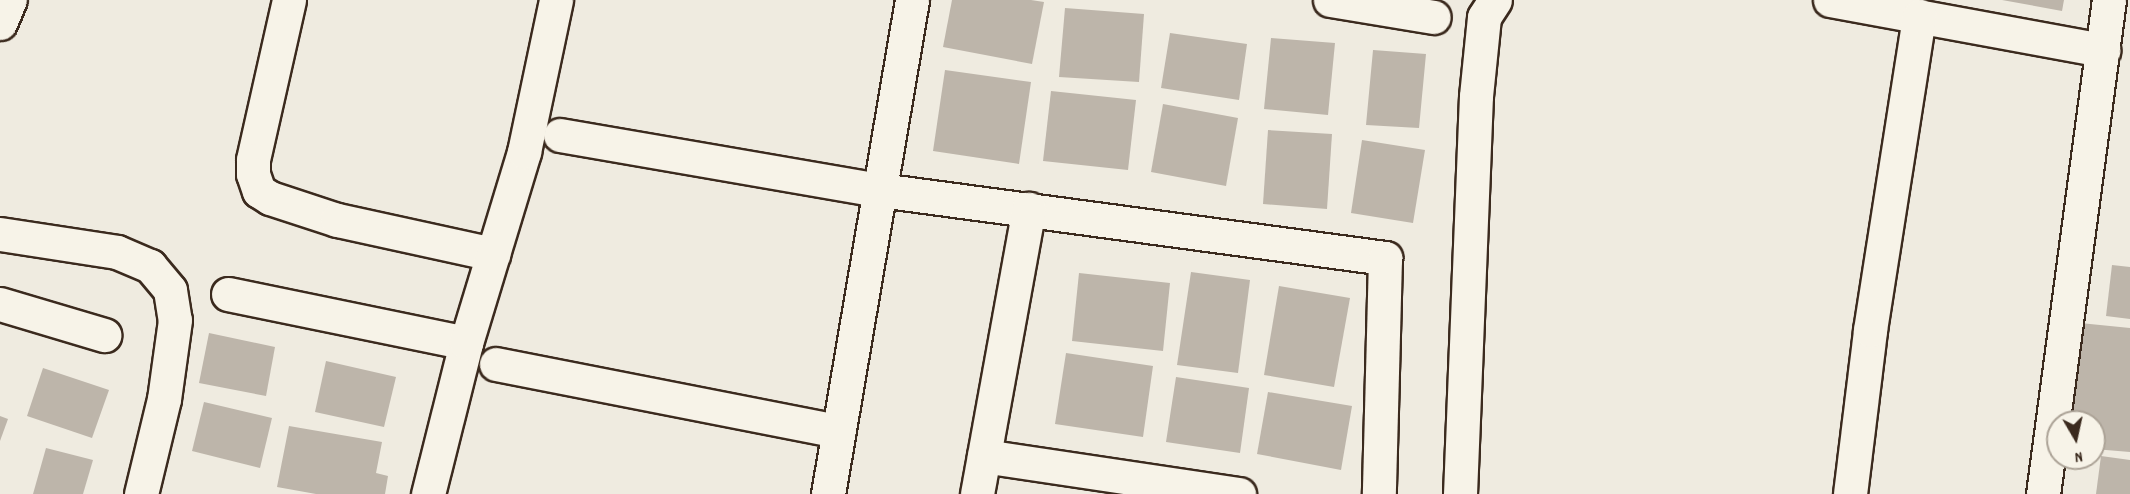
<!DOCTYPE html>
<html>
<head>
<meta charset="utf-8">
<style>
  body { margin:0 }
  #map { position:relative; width:2130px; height:494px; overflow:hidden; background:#efebe0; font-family:Dekko,sans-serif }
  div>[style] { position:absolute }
  .building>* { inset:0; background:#bdb5aa }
  .roads { filter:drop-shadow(2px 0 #3b2a1e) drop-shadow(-2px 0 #3b2a1e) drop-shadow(0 2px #3b2a1e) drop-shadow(0 -2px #3b2a1e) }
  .minor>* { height:33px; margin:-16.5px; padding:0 16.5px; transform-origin:16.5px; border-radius:16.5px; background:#f7f3e8 }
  span { translate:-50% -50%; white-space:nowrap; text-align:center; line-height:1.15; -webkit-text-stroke:4.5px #f7f3e8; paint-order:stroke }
  .north { position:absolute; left:2046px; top:410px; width:60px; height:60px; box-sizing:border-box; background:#f7f3e8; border:2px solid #aca397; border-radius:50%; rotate:171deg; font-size:16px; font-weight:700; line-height:24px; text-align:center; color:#3b2a1e }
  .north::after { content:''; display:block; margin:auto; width:21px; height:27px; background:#3b2a1e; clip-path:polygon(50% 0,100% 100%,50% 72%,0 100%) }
</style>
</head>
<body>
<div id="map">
  <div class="building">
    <i style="clip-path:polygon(952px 0,1031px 0,1044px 2px,1032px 64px,943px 47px)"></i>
    <i style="clip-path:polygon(2002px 0,2064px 0,2062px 11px)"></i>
    <i style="clip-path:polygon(1065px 8px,1144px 14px,1139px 82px,1059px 77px)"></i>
    <i style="clip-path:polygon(1170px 33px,1247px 44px,1239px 100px,1161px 88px)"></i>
    <i style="clip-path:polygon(1271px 38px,1335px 43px,1328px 115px,1264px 109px)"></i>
    <i style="clip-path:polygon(1373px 50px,1426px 54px,1419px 128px,1366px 125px)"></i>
    <i style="clip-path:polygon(945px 70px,1031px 82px,1019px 164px,933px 151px)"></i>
    <i style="clip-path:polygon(1051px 91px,1136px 100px,1128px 170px,1043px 161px)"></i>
    <i style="clip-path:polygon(1163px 104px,1238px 118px,1226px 186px,1151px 172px)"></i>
    <i style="clip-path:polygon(1268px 130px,1332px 134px,1327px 209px,1263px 204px)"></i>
    <i style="clip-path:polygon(1362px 140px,1425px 150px,1413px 223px,1351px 213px)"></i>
    <i style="clip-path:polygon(2112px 265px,2130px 267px,2130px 319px,2106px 316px)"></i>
    <i style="clip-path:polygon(1191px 272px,1250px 280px,1238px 373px,1177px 365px)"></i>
    <i style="clip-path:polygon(1079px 273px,1170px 283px,1163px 351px,1072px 341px)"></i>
    <i style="clip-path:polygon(1279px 286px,1350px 298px,1334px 387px,1264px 375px)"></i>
    <i style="clip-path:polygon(2070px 322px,2130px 328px,2130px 452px,2094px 449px,2094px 422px,2059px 422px)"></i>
    <i style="clip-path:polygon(209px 333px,275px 347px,266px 396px,199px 383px)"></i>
    <i style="clip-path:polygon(1066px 353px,1153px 366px,1143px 437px,1055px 424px)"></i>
    <i style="clip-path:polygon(326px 361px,396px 377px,384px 427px,315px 412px)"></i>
    <i style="clip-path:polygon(43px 368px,109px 390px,92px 438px,27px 416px)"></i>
    <i style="clip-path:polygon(1176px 377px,1249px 388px,1240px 453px,1166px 442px)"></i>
    <i style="clip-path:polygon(1268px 392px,1352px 406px,1341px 470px,1257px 454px)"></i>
    <i style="clip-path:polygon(204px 402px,272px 418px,260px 468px,192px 451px)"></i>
    <i style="clip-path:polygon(0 416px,8px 419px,0 441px)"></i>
    <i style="clip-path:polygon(289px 426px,382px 442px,376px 473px,388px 476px,385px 494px,316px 494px,277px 487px)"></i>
    <i style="clip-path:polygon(46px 448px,93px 460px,83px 494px,33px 494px)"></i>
    <i style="clip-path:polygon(2101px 456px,2130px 460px,2130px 494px,2096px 494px)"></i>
  </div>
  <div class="roads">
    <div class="minor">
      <i style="left:289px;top:0;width:164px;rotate:102.7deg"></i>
      <i style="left:253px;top:160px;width:14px;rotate:90deg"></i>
      <i style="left:253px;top:174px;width:18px;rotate:71deg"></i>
      <i style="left:259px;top:191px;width:13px;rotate:32deg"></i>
      <i style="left:270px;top:198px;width:71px;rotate:18.2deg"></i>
      <i style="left:337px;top:220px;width:160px;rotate:12.3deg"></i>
      <i style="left:1330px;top:0;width:105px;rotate:9.3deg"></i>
      <i style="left:1830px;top:0;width:278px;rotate:10.4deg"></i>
      <i style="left:0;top:23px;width:25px;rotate:-67deg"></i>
      <i style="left:560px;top:135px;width:325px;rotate:9.8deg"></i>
      <i style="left:880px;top:190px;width:510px;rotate:7.67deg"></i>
      <i style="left:1385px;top:258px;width:236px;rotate:91.5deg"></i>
      <i style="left:0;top:234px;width:118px;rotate:8.7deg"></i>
      <i style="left:117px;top:252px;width:36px;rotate:23deg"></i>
      <i style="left:150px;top:266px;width:31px;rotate:50deg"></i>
      <i style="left:170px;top:290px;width:30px;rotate:81deg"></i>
      <i style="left:175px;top:320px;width:80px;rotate:97.9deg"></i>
      <i style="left:164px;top:399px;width:98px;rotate:103.6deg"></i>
      <i style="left:228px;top:294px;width:243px;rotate:11.6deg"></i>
      <i style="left:466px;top:343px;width:156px;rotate:104.1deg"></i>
      <i style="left:0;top:304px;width:109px;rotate:16.6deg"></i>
      <i style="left:466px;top:343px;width:200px;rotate:-73.1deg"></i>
      <i style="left:524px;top:152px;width:155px;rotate:-78.1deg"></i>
      <i style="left:496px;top:364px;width:349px;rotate:11.1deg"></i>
      <i style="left:984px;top:456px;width:258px;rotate:8.5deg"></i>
      <i style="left:828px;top:494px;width:501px;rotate:-80.35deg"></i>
      <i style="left:977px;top:494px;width:290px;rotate:-79.7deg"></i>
      <i style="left:1460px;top:494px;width:398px;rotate:-87.7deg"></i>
      <i style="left:1476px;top:96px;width:79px;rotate:-84.2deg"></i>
      <i style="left:1484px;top:17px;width:20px;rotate:-57deg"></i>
      <i style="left:1850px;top:494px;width:165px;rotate:-83deg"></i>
      <i style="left:1870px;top:330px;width:318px;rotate:-81.1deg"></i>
      <i style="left:2043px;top:494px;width:498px;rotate:-82.4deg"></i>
    </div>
  </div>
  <div class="north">N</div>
</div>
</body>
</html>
